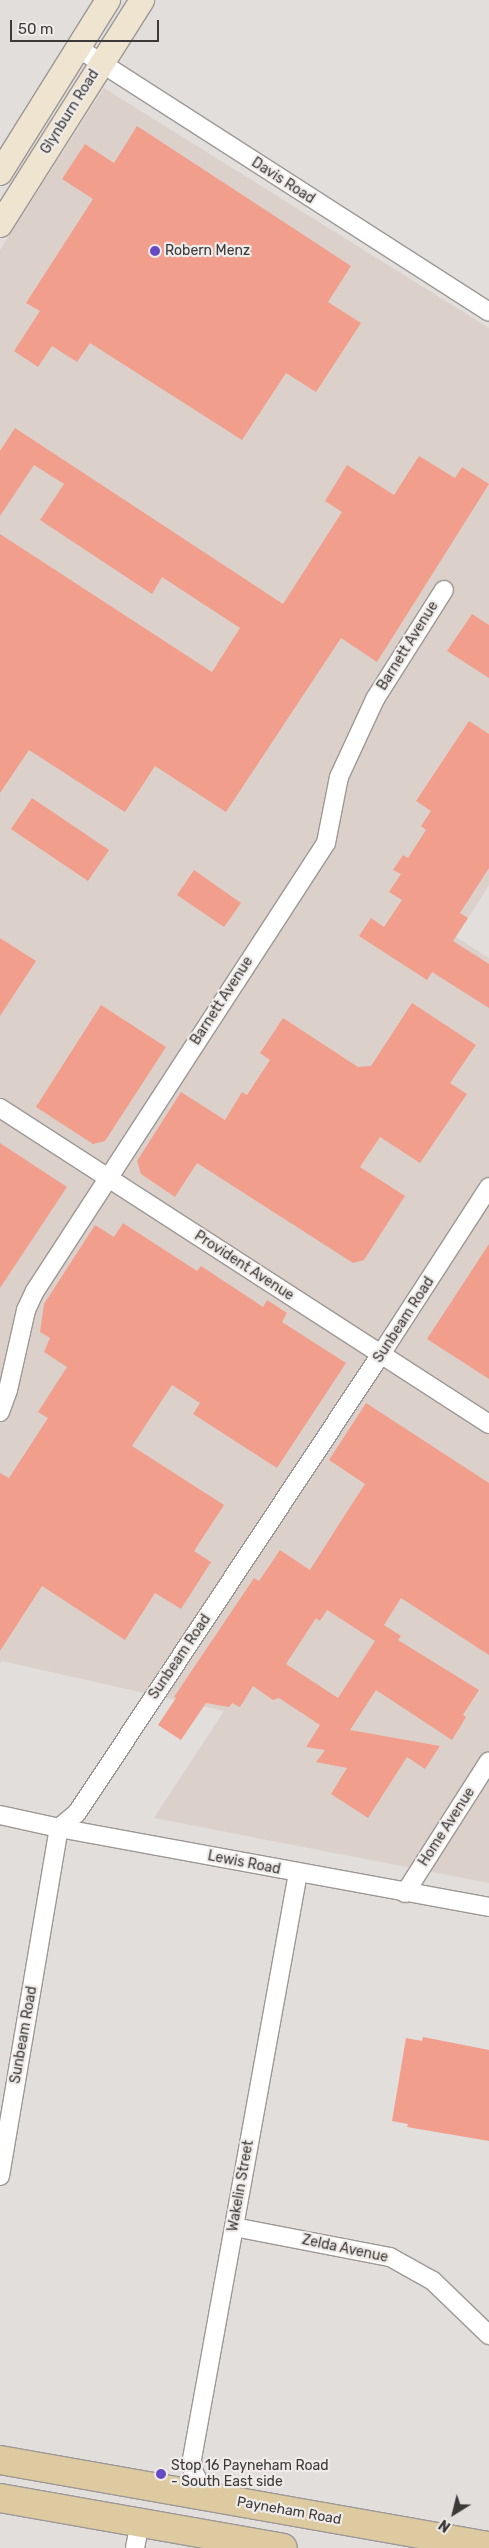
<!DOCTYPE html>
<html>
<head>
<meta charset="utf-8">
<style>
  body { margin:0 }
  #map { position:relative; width:489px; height:2548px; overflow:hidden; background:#e2dedc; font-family:Rubik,sans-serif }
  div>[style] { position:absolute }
  .built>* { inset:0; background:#dcd1ca }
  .building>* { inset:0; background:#f19e8c }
  .roads { filter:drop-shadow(1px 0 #9c9896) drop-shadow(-1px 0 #9c9896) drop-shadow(0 1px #9c9896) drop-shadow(0 -1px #9c9896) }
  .street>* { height:18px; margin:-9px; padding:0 9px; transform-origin:9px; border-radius:9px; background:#fff }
  .secondary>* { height:24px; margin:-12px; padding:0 12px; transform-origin:12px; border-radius:12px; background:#eee4d0 }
  .primary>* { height:28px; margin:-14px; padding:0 14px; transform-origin:14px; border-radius:14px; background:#ddcaa1 }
  .dots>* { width:14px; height:14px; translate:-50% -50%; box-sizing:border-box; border:2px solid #efebe9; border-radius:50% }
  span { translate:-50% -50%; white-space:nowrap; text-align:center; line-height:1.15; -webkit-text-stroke:4.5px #efebe9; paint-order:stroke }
  .street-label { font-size:14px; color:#3b3a39 }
  .poi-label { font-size:14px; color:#3b3a39 }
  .left { translate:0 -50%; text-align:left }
  .north { position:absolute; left:429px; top:2488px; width:50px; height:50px; -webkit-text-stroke:4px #efebe9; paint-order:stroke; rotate:216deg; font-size:14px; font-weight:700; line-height:20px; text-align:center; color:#3b3a39 }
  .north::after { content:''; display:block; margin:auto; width:18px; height:22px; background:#3b3a39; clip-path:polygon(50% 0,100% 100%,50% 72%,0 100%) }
  .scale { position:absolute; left:10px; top:20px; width:149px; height:22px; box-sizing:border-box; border:2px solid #3b3a39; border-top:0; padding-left:6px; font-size:15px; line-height:18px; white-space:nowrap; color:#3b3a39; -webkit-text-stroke:4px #efebe9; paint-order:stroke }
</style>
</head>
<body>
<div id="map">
  <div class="built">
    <i style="clip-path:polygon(104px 88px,489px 328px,489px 885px,456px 937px,489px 958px,489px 1883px,154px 1818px,224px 1711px,2px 1661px,0 1663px,0 250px)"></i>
  </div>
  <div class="building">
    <i style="clip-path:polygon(137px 126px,351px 266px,328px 302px,361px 323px,316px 392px,286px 373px,242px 440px,90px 343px,77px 362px,52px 346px,38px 367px,14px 351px,40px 311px,26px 303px,93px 199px,62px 179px,85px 144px,114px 163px)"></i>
    <i style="clip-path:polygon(15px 428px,283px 604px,342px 512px,325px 501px,347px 465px,394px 495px,419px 456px,455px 478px,462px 467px,489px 484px,377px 662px,341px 638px,226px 812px,155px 766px,125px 812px,29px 750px,0 793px,0 534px,212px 672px,240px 628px,162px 577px,152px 594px,40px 520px,64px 484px,34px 465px,0 516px,0 451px)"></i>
    <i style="clip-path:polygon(472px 614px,489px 625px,489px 678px,447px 651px)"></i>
    <i style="clip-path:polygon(469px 721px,489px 734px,489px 868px,460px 913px,468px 918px,453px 941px,489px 964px,489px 1008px,432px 972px,427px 980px,359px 936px,371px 918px,384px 927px,402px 900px,389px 892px,401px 874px,393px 870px,403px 855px,408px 858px,426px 830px,421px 826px,431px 811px,416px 801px)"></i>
    <i style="clip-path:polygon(32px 798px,109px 850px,88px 881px,11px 829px)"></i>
    <i style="clip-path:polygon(194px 870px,241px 903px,224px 927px,177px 895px)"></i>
    <i style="clip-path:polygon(0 938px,36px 961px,0 1016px)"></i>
    <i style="clip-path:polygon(412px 1003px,476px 1045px,450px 1083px,467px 1094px,420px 1163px,380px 1137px,360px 1167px,405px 1196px,364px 1260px,353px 1263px,197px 1163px,175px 1197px,141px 1174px,137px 1161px,181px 1092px,225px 1120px,242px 1092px,247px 1095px,270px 1060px,260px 1053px,283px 1018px,358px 1067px,371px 1066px)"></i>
    <i style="clip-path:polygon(101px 1005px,166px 1047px,105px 1141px,93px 1144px,36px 1107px)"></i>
    <i style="clip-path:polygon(0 1143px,67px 1187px,0 1288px)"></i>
    <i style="clip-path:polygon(123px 1223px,197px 1271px,201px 1266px,263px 1307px,267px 1300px,287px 1313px,282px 1322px,346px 1363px,277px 1468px,193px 1414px,200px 1403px,172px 1385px,132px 1446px,224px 1505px,194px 1551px,211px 1562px,181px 1609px,155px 1593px,125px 1640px,42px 1586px,0 1651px,0 1473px,9px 1478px,48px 1418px,38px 1412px,67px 1367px,44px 1352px,50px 1338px,40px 1332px,44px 1304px,95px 1225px,114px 1237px)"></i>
    <i style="clip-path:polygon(489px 1244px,489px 1379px,427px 1339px)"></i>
    <i style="clip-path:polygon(evenodd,366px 1403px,489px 1483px,489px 1655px,401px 1598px,384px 1625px,401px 1636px,398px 1640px,479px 1690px,463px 1715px,466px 1717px,452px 1740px,376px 1690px,350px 1730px,440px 1746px,425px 1769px,407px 1757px,368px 1818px,331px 1794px,347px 1768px,316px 1762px,325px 1750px,306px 1747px,320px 1725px,279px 1698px,273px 1700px,253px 1686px,240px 1707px,232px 1703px,229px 1707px,206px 1703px,181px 1740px,158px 1725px,176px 1698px,174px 1697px,254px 1578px,259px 1581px,280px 1550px,310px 1570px,341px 1521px,365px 1484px,329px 1460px,366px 1403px,327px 1610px,375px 1641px,338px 1698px,286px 1664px,316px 1618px,320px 1621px,327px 1610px)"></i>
    <i style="clip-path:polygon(423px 2037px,489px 2050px,489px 2141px,407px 2127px,408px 2124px,392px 2121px,406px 2038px,422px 2041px)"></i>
  </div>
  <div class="roads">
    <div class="street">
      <i style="left:78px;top:48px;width:488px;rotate:32.7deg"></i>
      <i style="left:0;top:1108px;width:582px;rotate:32.87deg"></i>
      <i style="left:0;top:1412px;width:23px;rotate:-70deg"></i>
      <i style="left:8px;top:1390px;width:82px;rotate:-77.3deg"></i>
      <i style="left:26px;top:1310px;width:21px;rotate:-65deg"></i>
      <i style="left:35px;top:1291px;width:534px;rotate:-56.99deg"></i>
      <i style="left:326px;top:843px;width:67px;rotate:-78.9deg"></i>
      <i style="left:339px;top:777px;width:86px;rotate:-65.2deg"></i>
      <i style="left:375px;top:699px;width:129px;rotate:-57.7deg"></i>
      <i style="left:0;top:1815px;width:60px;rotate:12.4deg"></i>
      <i style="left:59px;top:1828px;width:437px;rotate:10.4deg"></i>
      <i style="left:405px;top:1893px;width:156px;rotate:-57.5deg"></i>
      <i style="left:0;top:2176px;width:353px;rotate:-80.4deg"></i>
      <i style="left:59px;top:1828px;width:23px;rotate:-40deg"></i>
      <i style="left:77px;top:1813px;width:551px;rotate:-56.48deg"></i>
      <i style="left:381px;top:1354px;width:199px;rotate:-57.1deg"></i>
      <i style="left:234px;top:2227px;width:159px;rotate:10.9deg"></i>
      <i style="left:390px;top:2257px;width:49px;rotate:29.2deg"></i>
      <i style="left:433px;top:2281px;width:78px;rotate:44deg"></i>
      <i style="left:206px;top:2496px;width:28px;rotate:-117deg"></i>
      <i style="left:193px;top:2471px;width:12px;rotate:-95deg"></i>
      <i style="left:192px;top:2459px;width:596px;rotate:-79.75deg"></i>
      <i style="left:135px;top:2548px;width:25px;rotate:-79deg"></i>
    </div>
    <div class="secondary">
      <i style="left:0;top:173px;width:204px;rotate:-58deg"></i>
      <i style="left:0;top:225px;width:266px;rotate:-57.7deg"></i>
    </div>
    <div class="primary">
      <i style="left:0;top:2460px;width:497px;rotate:10deg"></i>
      <i style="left:0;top:2498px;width:287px;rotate:10deg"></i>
    </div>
  </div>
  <div class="dots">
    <i style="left:155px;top:251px;background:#664ac3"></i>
    <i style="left:161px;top:2474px;background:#664ac3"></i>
  </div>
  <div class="street-label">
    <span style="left:70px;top:112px;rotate:-58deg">Glynburn Road</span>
    <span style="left:283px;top:181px;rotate:33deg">Davis Road</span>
    <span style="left:408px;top:646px;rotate:-58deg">Barnett Avenue</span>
    <span style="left:222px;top:1001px;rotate:-57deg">Barnett Avenue</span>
    <span style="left:244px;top:1266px;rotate:33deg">Provident Avenue</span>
    <span style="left:404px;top:1320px;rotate:-57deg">Sunbeam Road</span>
    <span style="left:180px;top:1657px;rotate:-56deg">Sunbeam Road</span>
    <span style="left:447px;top:1827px;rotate:-57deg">Home Avenue</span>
    <span style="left:244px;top:1863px;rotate:11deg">Lewis Road</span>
    <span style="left:24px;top:2035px;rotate:-80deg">Sunbeam Road</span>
    <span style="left:241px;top:2186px;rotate:-80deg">Wakelin Street</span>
    <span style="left:345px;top:2249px;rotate:12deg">Zelda Avenue</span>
    <span style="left:289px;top:2511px;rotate:10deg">Payneham Road</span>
  </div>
  <div class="poi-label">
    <span class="left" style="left:165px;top:251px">Robern Menz</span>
    <span class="left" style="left:171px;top:2474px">Stop 16 Payneham Road<br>- South East side</span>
  </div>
  <div class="north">N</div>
  <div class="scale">50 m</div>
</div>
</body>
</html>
